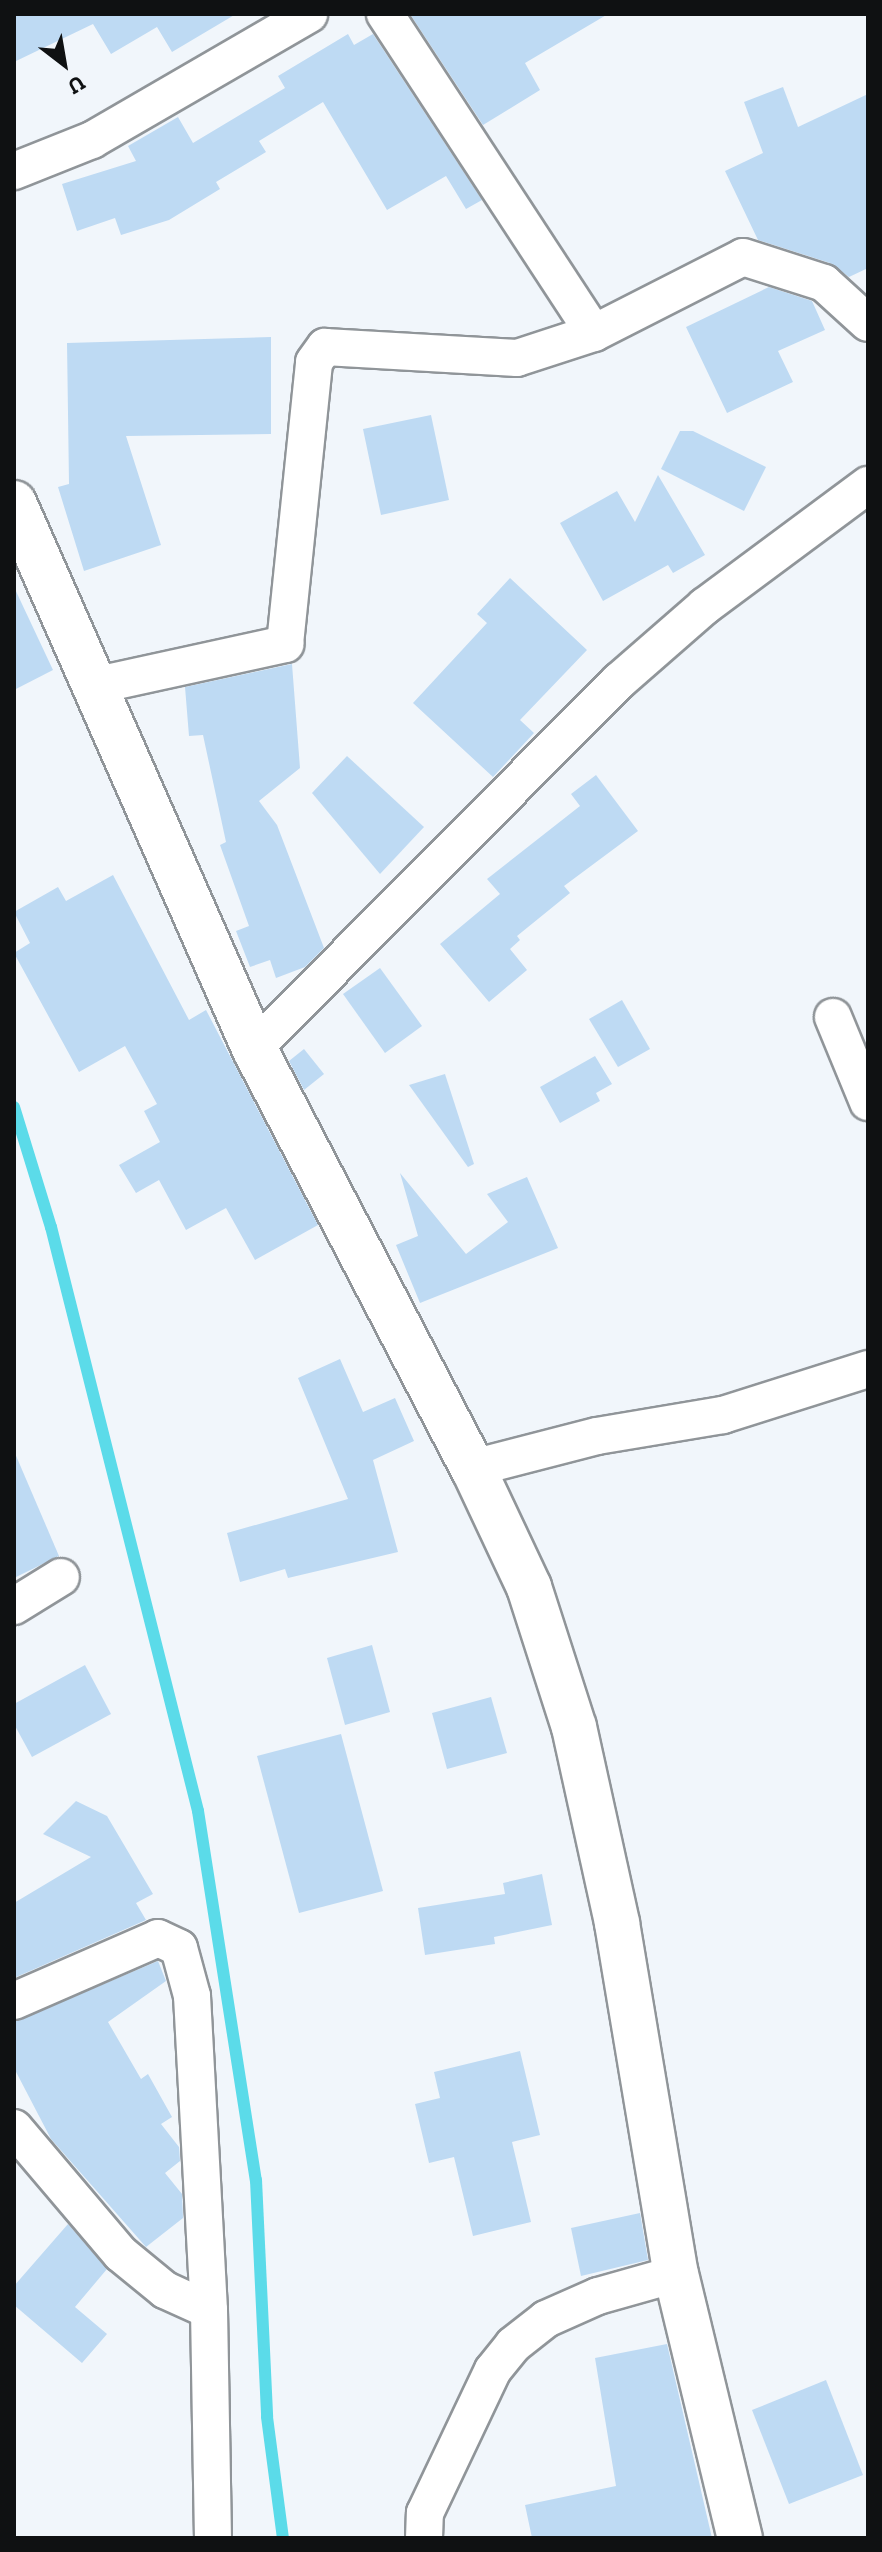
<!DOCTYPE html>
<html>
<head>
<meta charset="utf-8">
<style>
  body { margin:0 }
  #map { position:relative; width:882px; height:2552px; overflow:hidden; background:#f1f6fb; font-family:"Zilla Slab",serif }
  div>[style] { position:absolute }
  .stream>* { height:12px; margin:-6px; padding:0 6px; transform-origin:6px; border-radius:6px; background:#5bdbe9 }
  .building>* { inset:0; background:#bedaf3 }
  .roads { filter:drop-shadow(2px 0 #909599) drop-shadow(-2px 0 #909599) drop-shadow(0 2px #909599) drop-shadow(0 -2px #909599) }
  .minor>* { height:36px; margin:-18px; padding:0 18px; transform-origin:18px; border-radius:18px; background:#fff }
  .tertiary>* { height:44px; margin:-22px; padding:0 22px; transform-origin:22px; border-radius:22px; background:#fff }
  span { translate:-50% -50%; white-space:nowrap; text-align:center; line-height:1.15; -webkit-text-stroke:7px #f1f6fb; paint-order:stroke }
  .frame { position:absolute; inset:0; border:16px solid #0f1112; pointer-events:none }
  .north { position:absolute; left:24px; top:24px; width:80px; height:80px; -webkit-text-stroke:6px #f1f6fb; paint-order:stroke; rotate:149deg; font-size:22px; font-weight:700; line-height:32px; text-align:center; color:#0f1112 }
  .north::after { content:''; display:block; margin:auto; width:28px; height:36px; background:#0f1112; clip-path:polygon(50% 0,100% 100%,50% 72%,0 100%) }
</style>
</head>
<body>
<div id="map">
  <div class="stream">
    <i style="left:14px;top:1107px;width:126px;rotate:72.9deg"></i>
    <i style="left:51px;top:1227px;width:602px;rotate:75.87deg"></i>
    <i style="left:198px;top:1811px;width:374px;rotate:81.1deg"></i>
    <i style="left:256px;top:2180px;width:237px;rotate:87.3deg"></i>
    <i style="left:267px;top:2417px;width:122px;rotate:82.5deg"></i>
  </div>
  <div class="building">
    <i style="clip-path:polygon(14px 14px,236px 14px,172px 52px,157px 27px,111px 54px,93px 24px,14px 62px)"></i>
    <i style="clip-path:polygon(410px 14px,608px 14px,525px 63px,540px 90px,483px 125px)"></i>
    <i style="clip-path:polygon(348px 34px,354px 45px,373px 34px,482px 200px,466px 209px,446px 176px,387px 210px,323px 102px,259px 141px,266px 152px,216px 182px,220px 189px,169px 220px,121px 235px,115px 218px,77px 231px,62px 184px,136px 161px,128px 146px,178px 117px,193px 143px,285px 88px,278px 76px)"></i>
    <i style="clip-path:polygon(783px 87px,798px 127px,868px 94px,868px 268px,849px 277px,830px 263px,758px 240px,725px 171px,763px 153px,744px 102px)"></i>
    <i style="clip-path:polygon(769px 287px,812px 301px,825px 330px,778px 351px,793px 382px,727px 413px,686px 327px)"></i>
    <i style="clip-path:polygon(271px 337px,271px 434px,126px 436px,161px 545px,84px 571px,58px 487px,69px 484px,67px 343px)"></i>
    <i style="clip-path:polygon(431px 415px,449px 500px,381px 515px,363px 429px)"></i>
    <i style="clip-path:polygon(680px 431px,693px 431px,766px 467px,744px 511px,661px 469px)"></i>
    <i style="clip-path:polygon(658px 475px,705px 555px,673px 573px,668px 565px,603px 601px,560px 523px,617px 491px,635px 522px)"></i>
    <i style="clip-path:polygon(510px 578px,587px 650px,520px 720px,534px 733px,493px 777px,413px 703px,487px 623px,477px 614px)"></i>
    <i style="clip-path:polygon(14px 587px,53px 670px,14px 690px)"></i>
    <i style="clip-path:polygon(292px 664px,300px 768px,259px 801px,277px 825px,324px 948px,305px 967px,276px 978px,270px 960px,250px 967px,236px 931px,249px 926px,220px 845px,226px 842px,203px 735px,189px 736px,185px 687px)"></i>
    <i style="clip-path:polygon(347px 756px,424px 827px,380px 874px,312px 793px)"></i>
    <i style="clip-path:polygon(596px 775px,638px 831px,564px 886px,570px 893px,517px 936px,520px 940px,510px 949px,527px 970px,489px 1002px,440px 944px,500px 894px,487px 879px,580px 806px,571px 794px)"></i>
    <i style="clip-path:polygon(113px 875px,189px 1020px,206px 1010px,318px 1225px,255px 1260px,226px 1208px,186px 1230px,159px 1180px,136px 1193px,119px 1165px,160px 1142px,144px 1111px,157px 1104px,125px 1046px,79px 1072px,14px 953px,30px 943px,14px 912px,58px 887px,66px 901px)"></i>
    <i style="clip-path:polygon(380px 968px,422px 1026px,385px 1053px,343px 994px)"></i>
    <i style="clip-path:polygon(622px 1000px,650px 1049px,618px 1067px,589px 1019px)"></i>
    <i style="clip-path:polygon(304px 1049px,324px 1074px,304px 1090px,289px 1061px)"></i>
    <i style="clip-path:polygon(595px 1056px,612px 1084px,596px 1093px,600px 1101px,560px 1123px,540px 1087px)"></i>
    <i style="clip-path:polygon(445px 1074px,474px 1164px,468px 1167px,409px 1085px)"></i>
    <i style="clip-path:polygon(400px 1173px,466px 1254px,508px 1222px,487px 1194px,527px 1177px,558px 1248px,420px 1303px,396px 1245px,418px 1236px)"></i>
    <i style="clip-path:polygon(340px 1359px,363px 1412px,395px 1398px,414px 1441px,373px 1460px,398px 1552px,288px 1578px,285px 1569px,240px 1582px,227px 1533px,348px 1499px,298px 1378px)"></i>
    <i style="clip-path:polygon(14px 1451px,59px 1556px,14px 1578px)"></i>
    <i style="clip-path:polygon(372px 1645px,390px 1712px,345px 1725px,327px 1658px)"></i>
    <i style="clip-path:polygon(85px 1665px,111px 1714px,32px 1757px,14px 1724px,14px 1704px)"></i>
    <i style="clip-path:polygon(491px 1697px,507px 1753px,447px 1769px,432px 1713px)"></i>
    <i style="clip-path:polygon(341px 1734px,383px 1891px,299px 1913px,257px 1756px)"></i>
    <i style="clip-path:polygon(76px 1801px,107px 1816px,153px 1894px,136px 1903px,146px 1920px,14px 1978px,14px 1903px,91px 1857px,43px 1834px)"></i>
    <i style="clip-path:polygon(542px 1874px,552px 1925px,494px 1937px,495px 1944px,425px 1955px,418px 1908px,505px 1894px,503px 1883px)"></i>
    <i style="clip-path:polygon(158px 1961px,166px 1981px,108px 2022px,141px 2079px,148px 2074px,172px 2117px,161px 2124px,179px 2147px,180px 2161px,165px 2173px,182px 2194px,183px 2218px,146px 2247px,51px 2139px,14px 2068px,14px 2022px)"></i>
    <i style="clip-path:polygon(520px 2051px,540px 2135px,512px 2142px,531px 2222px,473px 2236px,454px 2157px,429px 2163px,415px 2104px,440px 2098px,434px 2072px)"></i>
    <i style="clip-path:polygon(640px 2213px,648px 2260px,581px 2276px,571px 2228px)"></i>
    <i style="clip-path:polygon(68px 2224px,107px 2269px,75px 2307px,107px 2334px,82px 2363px,14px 2305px,14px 2286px)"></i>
    <i style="clip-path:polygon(667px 2344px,712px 2538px,532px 2538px,525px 2505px,616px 2486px,595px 2358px)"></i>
    <i style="clip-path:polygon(826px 2380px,863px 2475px,789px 2504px,752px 2410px)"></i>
  </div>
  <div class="roads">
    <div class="minor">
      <i style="left:385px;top:14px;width:381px;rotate:56.8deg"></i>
      <i style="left:594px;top:333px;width:167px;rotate:-27deg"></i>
      <i style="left:743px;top:257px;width:85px;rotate:17.8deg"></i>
      <i style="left:824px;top:283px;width:59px;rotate:42.3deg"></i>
      <i style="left:14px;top:171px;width:84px;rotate:-21.7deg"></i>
      <i style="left:92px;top:140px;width:251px;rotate:-30.1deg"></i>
      <i style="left:93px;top:686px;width:197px;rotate:-12.3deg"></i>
      <i style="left:285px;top:644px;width:283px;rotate:-84.1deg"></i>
      <i style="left:314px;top:362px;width:19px;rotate:-54deg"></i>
      <i style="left:325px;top:347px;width:192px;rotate:3.3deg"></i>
      <i style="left:517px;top:358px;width:81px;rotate:-18deg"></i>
      <i style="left:833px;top:1017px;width:92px;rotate:67.6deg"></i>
      <i style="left:254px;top:1048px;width:518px;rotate:-45.16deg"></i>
      <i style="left:619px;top:681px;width:114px;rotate:-41.1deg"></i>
      <i style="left:705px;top:606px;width:203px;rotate:-36.6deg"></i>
      <i style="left:473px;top:1468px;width:128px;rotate:-14.5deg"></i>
      <i style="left:597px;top:1436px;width:128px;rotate:-9.5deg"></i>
      <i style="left:723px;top:1415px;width:152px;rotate:-17.6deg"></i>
      <i style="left:14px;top:1606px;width:55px;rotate:-31.7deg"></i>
      <i style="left:14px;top:2001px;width:157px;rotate:-23.6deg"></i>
      <i style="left:158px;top:1938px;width:23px;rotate:25deg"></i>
      <i style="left:179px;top:1948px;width:50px;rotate:74.8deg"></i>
      <i style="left:192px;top:1996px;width:314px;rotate:86.9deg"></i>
      <i style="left:209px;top:2310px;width:228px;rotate:89deg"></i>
      <i style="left:14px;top:2128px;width:165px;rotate:49.7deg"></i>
      <i style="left:121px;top:2254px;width:57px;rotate:39.3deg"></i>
      <i style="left:165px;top:2290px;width:48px;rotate:24.4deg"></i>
      <i style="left:424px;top:2538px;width:25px;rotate:-88deg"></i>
      <i style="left:425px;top:2513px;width:158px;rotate:-64.6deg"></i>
      <i style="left:493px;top:2370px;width:32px;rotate:-51deg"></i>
      <i style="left:513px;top:2345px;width:42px;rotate:-38.2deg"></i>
      <i style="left:546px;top:2319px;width:57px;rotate:-23.9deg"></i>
      <i style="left:598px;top:2296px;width:81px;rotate:-15.8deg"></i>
    </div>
    <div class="tertiary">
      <i style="left:14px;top:503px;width:596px;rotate:66.23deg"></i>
      <i style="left:254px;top:1048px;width:474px;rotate:62.5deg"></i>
      <i style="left:473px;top:1468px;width:132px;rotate:64.8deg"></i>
      <i style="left:529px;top:1587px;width:147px;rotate:72.2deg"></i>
      <i style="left:574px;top:1727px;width:201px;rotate:77.6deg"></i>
      <i style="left:617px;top:1923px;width:356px;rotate:80.5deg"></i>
      <i style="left:676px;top:2274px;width:272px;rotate:76.4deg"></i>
    </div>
  </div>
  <div class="frame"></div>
  <div class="north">U</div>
</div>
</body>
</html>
